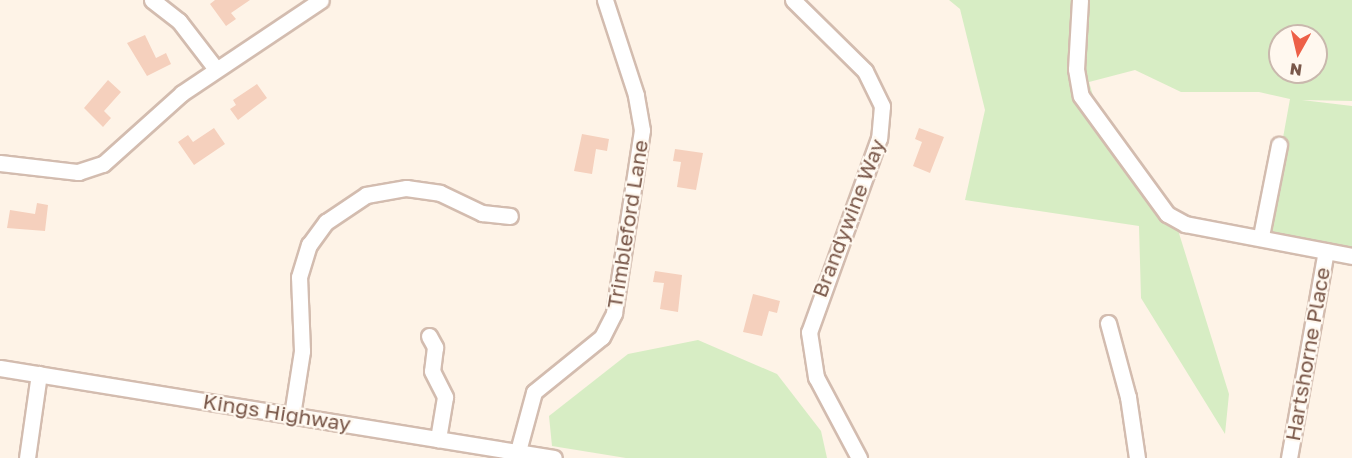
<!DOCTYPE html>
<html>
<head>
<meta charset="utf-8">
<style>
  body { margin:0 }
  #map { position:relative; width:1352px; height:458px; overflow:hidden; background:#fef3e7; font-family:"Golos Text",sans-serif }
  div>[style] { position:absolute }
  .green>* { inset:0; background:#d7edc4 }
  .building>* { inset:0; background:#f5d0bd }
  .roads { filter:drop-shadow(2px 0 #d3bcaf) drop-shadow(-2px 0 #d3bcaf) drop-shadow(0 2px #d3bcaf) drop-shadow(0 -2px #d3bcaf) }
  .minor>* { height:15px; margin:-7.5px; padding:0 7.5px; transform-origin:7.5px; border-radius:7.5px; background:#fff }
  span { translate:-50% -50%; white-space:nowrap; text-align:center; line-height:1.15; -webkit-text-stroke:4.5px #fff8ef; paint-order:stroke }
  .street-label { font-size:21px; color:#795749 }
  .north { position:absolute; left:1268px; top:24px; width:60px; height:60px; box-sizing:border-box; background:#fff8ef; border:2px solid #c9b8ad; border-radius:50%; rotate:188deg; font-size:16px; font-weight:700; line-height:24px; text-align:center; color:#795749 }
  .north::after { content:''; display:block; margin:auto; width:21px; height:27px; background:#ed6047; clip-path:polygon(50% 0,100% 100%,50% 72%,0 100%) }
</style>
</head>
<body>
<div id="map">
  <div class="green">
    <i style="clip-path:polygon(evenodd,949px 0,1352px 0,1352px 101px,1302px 100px,1352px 106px,1352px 253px,1265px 237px,1290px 99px,1259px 92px,1181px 92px,1135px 70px,1089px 82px,1105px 137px,1173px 214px,1229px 394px,1225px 434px,1141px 298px,1139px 226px,965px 200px,985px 110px,960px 9px,949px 0,1280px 36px,1316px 36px,1316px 72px,1280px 72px,1280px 36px)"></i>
    <i style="clip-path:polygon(698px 340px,777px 374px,821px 431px,827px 458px,626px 458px,552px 446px,549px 416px,628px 354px)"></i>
  </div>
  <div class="building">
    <i style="clip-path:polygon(215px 0,250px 0,231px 13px,236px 19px,226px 26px,210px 4px)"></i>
    <i style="clip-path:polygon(145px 35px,156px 58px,166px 53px,171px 64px,147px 76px,127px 43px)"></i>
    <i style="clip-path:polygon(108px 80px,121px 92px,104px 111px,111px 118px,103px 127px,84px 108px)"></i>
    <i style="clip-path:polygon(257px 84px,267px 98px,238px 120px,230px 109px,236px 105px,233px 100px)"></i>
    <i style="clip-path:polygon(214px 128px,225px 144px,194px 165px,178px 142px,188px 135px,193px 142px)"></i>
    <i style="clip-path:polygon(919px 128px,944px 137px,930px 173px,913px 166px,922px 142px,915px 139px)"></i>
    <i style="clip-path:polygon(582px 134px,609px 139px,607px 151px,596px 149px,592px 174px,574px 171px)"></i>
    <i style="clip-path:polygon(675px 149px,703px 153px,696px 190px,677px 187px,681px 162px,673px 161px)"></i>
    <i style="clip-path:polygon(37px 203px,48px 205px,45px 231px,7px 228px,10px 210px,35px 214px)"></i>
    <i style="clip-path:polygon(655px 271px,682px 275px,678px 312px,660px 309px,664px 283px,653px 282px)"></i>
    <i style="clip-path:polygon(753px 294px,780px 301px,777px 313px,769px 311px,762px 336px,743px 332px)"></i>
  </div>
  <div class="roads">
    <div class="minor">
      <i style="left:152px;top:0;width:34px;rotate:38deg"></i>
      <i style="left:179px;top:21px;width:61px;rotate:52.4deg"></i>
      <i style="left:793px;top:0;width:101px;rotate:44.6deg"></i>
      <i style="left:865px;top:71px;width:39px;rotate:64deg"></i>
      <i style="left:882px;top:106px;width:32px;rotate:95deg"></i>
      <i style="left:879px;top:138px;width:206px;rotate:109.8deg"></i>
      <i style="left:809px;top:332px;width:46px;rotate:81.2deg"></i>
      <i style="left:816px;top:377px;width:92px;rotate:62deg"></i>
      <i style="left:1080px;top:0;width:69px;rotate:93.3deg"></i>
      <i style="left:1076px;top:69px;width:27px;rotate:80deg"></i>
      <i style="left:1081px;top:96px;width:146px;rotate:53.9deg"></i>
      <i style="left:1167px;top:214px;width:21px;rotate:29deg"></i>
      <i style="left:1185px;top:224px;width:170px;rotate:10.8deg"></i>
      <i style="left:0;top:163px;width:79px;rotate:6.6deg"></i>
      <i style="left:78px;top:172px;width:26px;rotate:-18deg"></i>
      <i style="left:103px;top:164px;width:106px;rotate:-41.9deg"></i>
      <i style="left:182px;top:93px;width:167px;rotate:-33.8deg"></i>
      <i style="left:1261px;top:236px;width:93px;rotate:-78.8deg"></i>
      <i style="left:1108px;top:323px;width:77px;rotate:74.9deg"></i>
      <i style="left:1128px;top:397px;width:62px;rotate:81.6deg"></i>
      <i style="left:429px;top:336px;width:13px;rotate:61deg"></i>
      <i style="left:435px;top:347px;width:24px;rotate:97deg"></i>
      <i style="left:432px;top:371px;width:29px;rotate:63deg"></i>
      <i style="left:445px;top:397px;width:43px;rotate:99.5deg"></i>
      <i style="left:0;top:368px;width:561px;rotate:9.23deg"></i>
      <i style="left:292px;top:415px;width:65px;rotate:-81.1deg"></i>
      <i style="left:302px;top:351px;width:74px;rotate:-92.3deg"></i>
      <i style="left:299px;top:277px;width:34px;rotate:-73deg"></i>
      <i style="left:309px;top:245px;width:29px;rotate:-54deg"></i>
      <i style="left:326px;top:222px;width:48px;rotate:-34deg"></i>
      <i style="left:366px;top:195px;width:41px;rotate:-9.9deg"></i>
      <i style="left:406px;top:188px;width:34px;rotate:8deg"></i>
      <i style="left:440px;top:193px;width:47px;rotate:25.5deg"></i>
      <i style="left:482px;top:213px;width:28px;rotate:6deg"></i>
      <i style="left:518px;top:451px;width:61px;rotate:-74.8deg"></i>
      <i style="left:534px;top:392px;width:87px;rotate:-39deg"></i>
      <i style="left:602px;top:337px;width:27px;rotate:-63deg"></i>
      <i style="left:614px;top:313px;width:185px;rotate:-81.3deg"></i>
      <i style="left:642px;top:130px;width:36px;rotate:-100deg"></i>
      <i style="left:636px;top:95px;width:100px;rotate:-108.1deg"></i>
      <i style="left:27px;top:458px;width:85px;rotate:-81.9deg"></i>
      <i style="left:1289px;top:458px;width:210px;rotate:-79.9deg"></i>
    </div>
  </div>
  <div class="street-label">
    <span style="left:848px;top:218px;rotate:-69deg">Brandywine Way</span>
    <span style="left:627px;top:224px;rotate:-81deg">Trimbleford Lane</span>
    <span style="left:1307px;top:354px;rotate:-80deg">Hartshorne Place</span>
    <span style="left:277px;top:412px;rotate:9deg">Kings Highway</span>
  </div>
  <div class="north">N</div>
</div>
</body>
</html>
